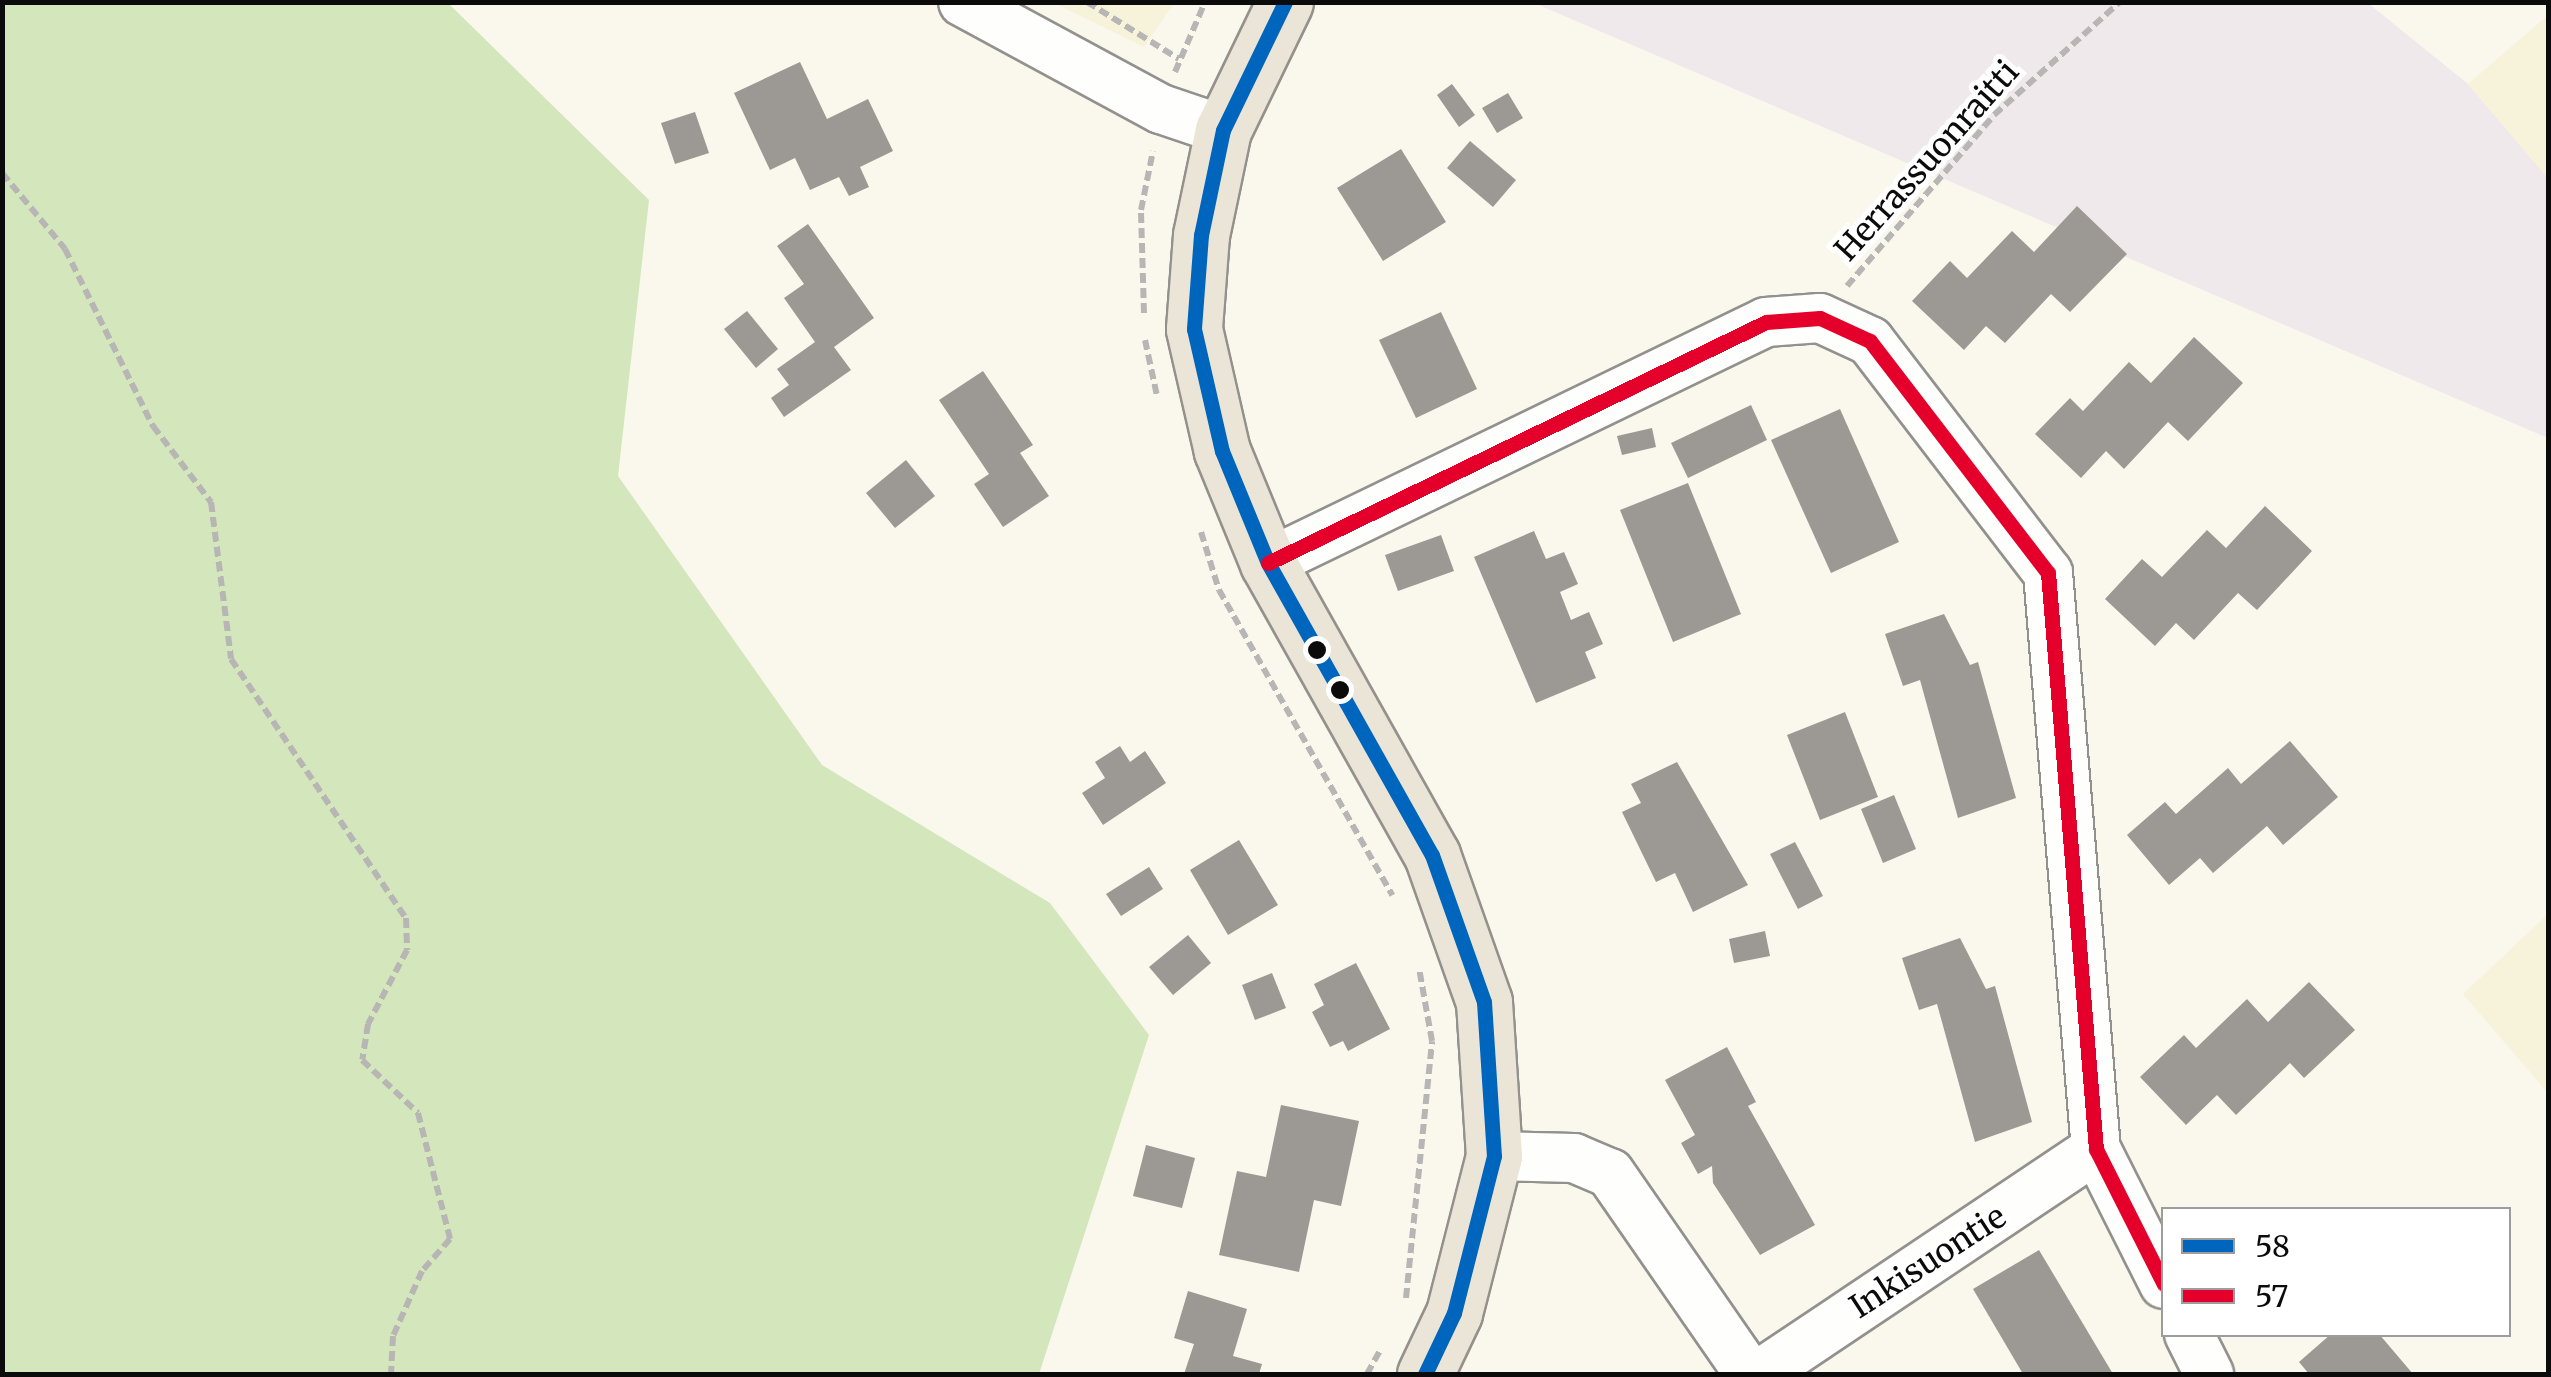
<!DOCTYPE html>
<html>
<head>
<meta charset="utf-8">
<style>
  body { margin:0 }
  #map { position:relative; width:2551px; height:1377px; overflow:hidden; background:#faf7ed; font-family:Merriweather,serif }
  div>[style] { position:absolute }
  .industrial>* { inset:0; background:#f0e9eb }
  .farmland>* { inset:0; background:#f7f2da }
  .forest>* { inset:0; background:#d4e6bc }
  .building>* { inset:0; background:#9c9994 }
  .path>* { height:6px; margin-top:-3px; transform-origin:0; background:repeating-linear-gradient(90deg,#b7b6b5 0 10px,transparent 0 15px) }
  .roads { filter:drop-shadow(2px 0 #93918d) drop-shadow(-2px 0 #93918d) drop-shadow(0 2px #93918d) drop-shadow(0 -2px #93918d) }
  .minor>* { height:48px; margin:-24px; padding:0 24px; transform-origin:24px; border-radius:24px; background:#fefefc }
  .major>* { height:55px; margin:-27.5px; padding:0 27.5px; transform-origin:27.5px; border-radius:27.5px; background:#ebe5d7 }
  .bus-1>* { height:15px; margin:-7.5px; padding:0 7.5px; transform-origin:7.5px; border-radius:7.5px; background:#0065bd }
  .bus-2>* { height:15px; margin:-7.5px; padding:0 7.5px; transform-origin:7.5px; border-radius:7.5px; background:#e4002b }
  .dots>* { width:28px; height:28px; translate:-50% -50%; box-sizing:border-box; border:5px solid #fff; border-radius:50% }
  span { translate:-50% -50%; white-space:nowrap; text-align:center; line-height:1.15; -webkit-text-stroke:10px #fff; paint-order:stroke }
  .street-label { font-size:32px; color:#0b0b0b }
  .frame { position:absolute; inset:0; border:5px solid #0b0b0b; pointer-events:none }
  .legend { position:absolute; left:2161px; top:1207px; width:350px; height:130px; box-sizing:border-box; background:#fff; border:2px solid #9d9d9d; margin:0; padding:12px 18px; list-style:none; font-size:30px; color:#0b0b0b }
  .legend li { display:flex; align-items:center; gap:20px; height:50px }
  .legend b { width:50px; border:2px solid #9d9d9d }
</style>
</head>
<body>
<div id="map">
  <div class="industrial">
    <i style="clip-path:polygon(1534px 3px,2368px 3px,2468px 84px,2548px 178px,2548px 438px)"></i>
  </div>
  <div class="farmland">
    <i style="clip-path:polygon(1054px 3px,1174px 3px,1144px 47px)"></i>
    <i style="clip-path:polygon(2548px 15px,2548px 178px,2468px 84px)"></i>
    <i style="clip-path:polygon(2548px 914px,2548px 1093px,2463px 994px)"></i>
  </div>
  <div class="forest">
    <i style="clip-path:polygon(3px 2px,448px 3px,649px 200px,618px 476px,822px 765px,1050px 903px,1149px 1035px,1039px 1374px,3px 1374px)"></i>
  </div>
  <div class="building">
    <i style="clip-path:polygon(800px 62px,827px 119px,868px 99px,893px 151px,860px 167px,869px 187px,849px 196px,839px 177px,810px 190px,795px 158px,770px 170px,734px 93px)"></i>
    <i style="clip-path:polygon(1452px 84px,1475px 115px,1459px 127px,1437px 95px)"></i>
    <i style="clip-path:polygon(1508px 93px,1523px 118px,1497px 133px,1482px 108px)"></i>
    <i style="clip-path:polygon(695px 112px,709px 153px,675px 164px,661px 123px)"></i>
    <i style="clip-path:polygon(1470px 141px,1516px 180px,1493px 207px,1447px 168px)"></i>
    <i style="clip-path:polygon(1401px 149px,1446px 222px,1383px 261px,1337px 188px)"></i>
    <i style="clip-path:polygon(2077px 206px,2127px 254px,2070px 312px,2051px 294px,2005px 343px,1986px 326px,1964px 350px,1912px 301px,1950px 261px,1967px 278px,2012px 231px,2034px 252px)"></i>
    <i style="clip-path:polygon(808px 224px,874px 318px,834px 347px,851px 370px,784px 417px,771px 398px,789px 385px,777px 369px,815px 342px,784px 298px,804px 284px,777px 246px)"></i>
    <i style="clip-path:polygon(747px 311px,778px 349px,756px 368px,724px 329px)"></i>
    <i style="clip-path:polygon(1441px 312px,1477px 389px,1416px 418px,1379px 340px)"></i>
    <i style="clip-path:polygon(2194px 337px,2243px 383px,2188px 441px,2168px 422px,2124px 469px,2106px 451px,2081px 478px,2035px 434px,2070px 398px,2083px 411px,2129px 362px,2151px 383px)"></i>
    <i style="clip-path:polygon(983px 371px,1033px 445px,1020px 453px,1049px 496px,1003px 527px,974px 484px,989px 474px,939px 400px)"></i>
    <i style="clip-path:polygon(1751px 405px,1767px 440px,1688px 478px,1671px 443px)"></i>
    <i style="clip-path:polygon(1840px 409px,1899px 542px,1831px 573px,1771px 440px)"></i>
    <i style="clip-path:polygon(1652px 428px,1656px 447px,1622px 455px,1617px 436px)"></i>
    <i style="clip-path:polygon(906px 460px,935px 496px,895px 528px,866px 493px)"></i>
    <i style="clip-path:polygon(1688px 483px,1741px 614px,1673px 642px,1620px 510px)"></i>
    <i style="clip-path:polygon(2265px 506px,2312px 551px,2257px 610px,2238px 593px,2194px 640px,2176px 623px,2155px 646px,2105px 599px,2142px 559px,2162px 577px,2207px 530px,2226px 548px)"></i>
    <i style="clip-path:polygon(1534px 531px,1546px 559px,1564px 552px,1578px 584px,1560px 592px,1571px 620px,1589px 612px,1603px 644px,1585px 652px,1596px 678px,1536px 703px,1474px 557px)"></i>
    <i style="clip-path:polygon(1441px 535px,1454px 571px,1398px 591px,1385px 555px)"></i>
    <i style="clip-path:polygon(1944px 614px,1970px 665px,1978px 662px,2016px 798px,1958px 818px,1920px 680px,1903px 686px,1885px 634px)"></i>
    <i style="clip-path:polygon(1845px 712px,1878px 797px,1820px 820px,1787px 735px)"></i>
    <i style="clip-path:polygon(2290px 741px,2338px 797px,2283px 845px,2267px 826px,2213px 873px,2200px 858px,2169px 885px,2127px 835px,2165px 802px,2176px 814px,2228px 768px,2241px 784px)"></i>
    <i style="clip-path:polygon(1120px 746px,1130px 762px,1145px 751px,1166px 783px,1103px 825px,1082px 793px,1105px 778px,1095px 762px)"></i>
    <i style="clip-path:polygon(1677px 762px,1748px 885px,1693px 912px,1675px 873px,1656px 882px,1622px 812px,1641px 803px,1631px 784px)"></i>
    <i style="clip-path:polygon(1894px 795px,1916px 849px,1883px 863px,1861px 809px)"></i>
    <i style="clip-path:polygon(1239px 840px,1278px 905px,1228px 935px,1190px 870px)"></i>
    <i style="clip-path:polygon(1795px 842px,1823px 896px,1798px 909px,1770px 854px)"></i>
    <i style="clip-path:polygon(1149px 867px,1163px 889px,1121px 916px,1106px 894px)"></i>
    <i style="clip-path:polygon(1765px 931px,1770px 956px,1734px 963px,1729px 939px)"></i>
    <i style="clip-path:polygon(1188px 935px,1211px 963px,1173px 995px,1149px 967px)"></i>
    <i style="clip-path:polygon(1960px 938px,1986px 989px,1995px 986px,2032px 1122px,1975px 1142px,1937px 1004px,1919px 1010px,1902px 958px)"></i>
    <i style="clip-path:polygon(1356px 963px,1390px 1029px,1348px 1051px,1343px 1041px,1330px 1047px,1312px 1012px,1324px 1005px,1314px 984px)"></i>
    <i style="clip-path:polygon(1272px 973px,1286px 1008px,1255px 1020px,1242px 985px)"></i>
    <i style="clip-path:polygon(2309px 982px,2355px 1030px,2304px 1078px,2290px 1063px,2236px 1115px,2217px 1095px,2186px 1125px,2140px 1077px,2184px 1035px,2196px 1048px,2247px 999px,2268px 1022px)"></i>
    <i style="clip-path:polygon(1727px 1047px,1756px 1102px,1748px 1106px,1815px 1225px,1760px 1255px,1713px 1183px,1712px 1166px,1698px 1174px,1681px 1143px,1695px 1135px,1665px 1080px)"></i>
    <i style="clip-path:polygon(1281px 1105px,1359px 1121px,1341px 1206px,1314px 1200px,1299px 1272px,1219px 1255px,1237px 1171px,1266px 1177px)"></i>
    <i style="clip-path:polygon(1146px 1145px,1195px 1158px,1182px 1208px,1133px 1196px)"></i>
    <i style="clip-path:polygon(2039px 1250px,2113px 1374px,2023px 1374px,1973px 1289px)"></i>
    <i style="clip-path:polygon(1188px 1291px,1247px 1309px,1233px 1356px,1262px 1364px,1259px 1374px,1184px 1374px,1194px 1344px,1174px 1338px)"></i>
    <i style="clip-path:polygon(2331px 1334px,2379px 1334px,2413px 1374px,2309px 1374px,2299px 1362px)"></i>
  </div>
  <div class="path">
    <i style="left:1087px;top:2px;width:108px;rotate:31.8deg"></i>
    <i style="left:1175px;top:72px;width:76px;rotate:-66.8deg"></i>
    <i style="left:2px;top:173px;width:99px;rotate:50.3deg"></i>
    <i style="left:65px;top:249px;width:198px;rotate:63.6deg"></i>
    <i style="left:153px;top:426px;width:96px;rotate:52.7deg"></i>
    <i style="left:211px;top:502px;width:158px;rotate:82.7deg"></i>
    <i style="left:231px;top:659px;width:313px;rotate:56deg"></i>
    <i style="left:406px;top:918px;width:32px;rotate:88deg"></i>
    <i style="left:407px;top:950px;width:84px;rotate:117.8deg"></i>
    <i style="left:368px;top:1024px;width:36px;rotate:99deg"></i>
    <i style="left:362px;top:1060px;width:77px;rotate:43.4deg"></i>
    <i style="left:418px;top:1113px;width:130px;rotate:75.7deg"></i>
    <i style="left:450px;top:1239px;width:43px;rotate:131.2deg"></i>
    <i style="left:422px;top:1271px;width:71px;rotate:114deg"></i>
    <i style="left:393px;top:1336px;width:38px;rotate:93deg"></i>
    <i style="left:1847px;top:286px;width:225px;rotate:-49.3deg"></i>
    <i style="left:1994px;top:115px;width:169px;rotate:-41.9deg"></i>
    <i style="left:1144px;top:313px;width:103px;rotate:-91.7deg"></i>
    <i style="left:1141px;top:210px;width:60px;rotate:-78.5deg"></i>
    <i style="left:1145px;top:340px;width:57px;rotate:77.9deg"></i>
    <i style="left:1201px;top:532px;width:61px;rotate:72.8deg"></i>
    <i style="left:1219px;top:590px;width:351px;rotate:60.4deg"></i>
    <i style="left:1406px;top:1298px;width:258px;rotate:-84.2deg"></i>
    <i style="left:1432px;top:1041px;width:74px;rotate:-100.1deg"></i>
    <i style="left:1367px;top:1374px;width:29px;rotate:-61deg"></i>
  </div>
  <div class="roads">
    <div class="minor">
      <i style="left:963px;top:2px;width:225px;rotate:28.4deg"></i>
      <i style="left:1161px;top:109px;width:65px;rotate:18.7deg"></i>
      <i style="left:1268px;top:563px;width:553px;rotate:-25.82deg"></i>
      <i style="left:1766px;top:322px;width:54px;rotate:-4.2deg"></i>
      <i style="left:1820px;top:318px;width:55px;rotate:24.7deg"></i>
      <i style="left:1870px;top:341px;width:292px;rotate:52.5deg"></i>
      <i style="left:2048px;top:573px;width:578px;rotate:85.24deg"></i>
      <i style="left:2096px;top:1149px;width:151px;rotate:63.3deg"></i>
      <i style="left:1494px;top:1156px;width:80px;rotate:1.4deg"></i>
      <i style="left:1574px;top:1158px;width:39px;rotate:23deg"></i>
      <i style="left:1610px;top:1173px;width:244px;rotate:55.3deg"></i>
      <i style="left:2189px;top:1334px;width:45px;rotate:63.4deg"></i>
      <i style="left:1760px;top:1374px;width:404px;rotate:-33.8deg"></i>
    </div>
    <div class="major">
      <i style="left:1285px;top:2px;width:142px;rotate:115.8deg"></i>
      <i style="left:1223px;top:130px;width:107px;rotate:101.8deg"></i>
      <i style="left:1201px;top:235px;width:94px;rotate:94.3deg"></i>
      <i style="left:1194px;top:329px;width:125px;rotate:77.1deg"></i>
      <i style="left:1222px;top:451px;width:121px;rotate:67.7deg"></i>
      <i style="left:1268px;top:563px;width:335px;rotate:60.7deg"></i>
      <i style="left:1432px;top:855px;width:156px;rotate:70.5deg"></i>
      <i style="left:1484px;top:1002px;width:154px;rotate:86.3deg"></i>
      <i style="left:1494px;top:1156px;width:162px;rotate:104.3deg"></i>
      <i style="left:1454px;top:1313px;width:68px;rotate:115.4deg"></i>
    </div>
  </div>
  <div class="bus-1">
    <i style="left:1285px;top:2px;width:142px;rotate:115.8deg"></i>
    <i style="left:1223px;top:130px;width:107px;rotate:101.8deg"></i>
    <i style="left:1201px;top:235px;width:94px;rotate:94.3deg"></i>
    <i style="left:1194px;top:329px;width:125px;rotate:77.1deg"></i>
    <i style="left:1222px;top:451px;width:121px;rotate:67.7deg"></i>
    <i style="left:1268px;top:563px;width:335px;rotate:60.7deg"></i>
    <i style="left:1432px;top:855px;width:156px;rotate:70.5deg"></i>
    <i style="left:1484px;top:1002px;width:154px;rotate:86.3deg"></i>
    <i style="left:1494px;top:1156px;width:162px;rotate:104.3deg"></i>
    <i style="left:1454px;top:1313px;width:68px;rotate:115.4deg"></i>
  </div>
  <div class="bus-2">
    <i style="left:1268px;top:563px;width:553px;rotate:-25.82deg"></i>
    <i style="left:1766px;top:322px;width:54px;rotate:-4.2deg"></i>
    <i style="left:1820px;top:318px;width:55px;rotate:24.7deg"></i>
    <i style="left:1870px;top:341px;width:292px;rotate:52.5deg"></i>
    <i style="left:2048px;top:573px;width:578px;rotate:85.24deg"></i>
    <i style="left:2096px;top:1149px;width:151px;rotate:63.3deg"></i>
  </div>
  <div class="dots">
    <i style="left:1317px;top:650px;background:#0b0b0b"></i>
    <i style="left:1340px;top:690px;background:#0b0b0b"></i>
  </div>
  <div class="street-label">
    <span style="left:1927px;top:161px;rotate:-48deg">Herrassuonraitti</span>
    <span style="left:1928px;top:1262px;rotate:-33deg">Inkisuontie</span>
  </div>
  <div class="frame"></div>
  <ul class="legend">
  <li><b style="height:12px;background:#0065bd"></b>58</li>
  <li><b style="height:12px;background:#e4002b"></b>57</li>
  </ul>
</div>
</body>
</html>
